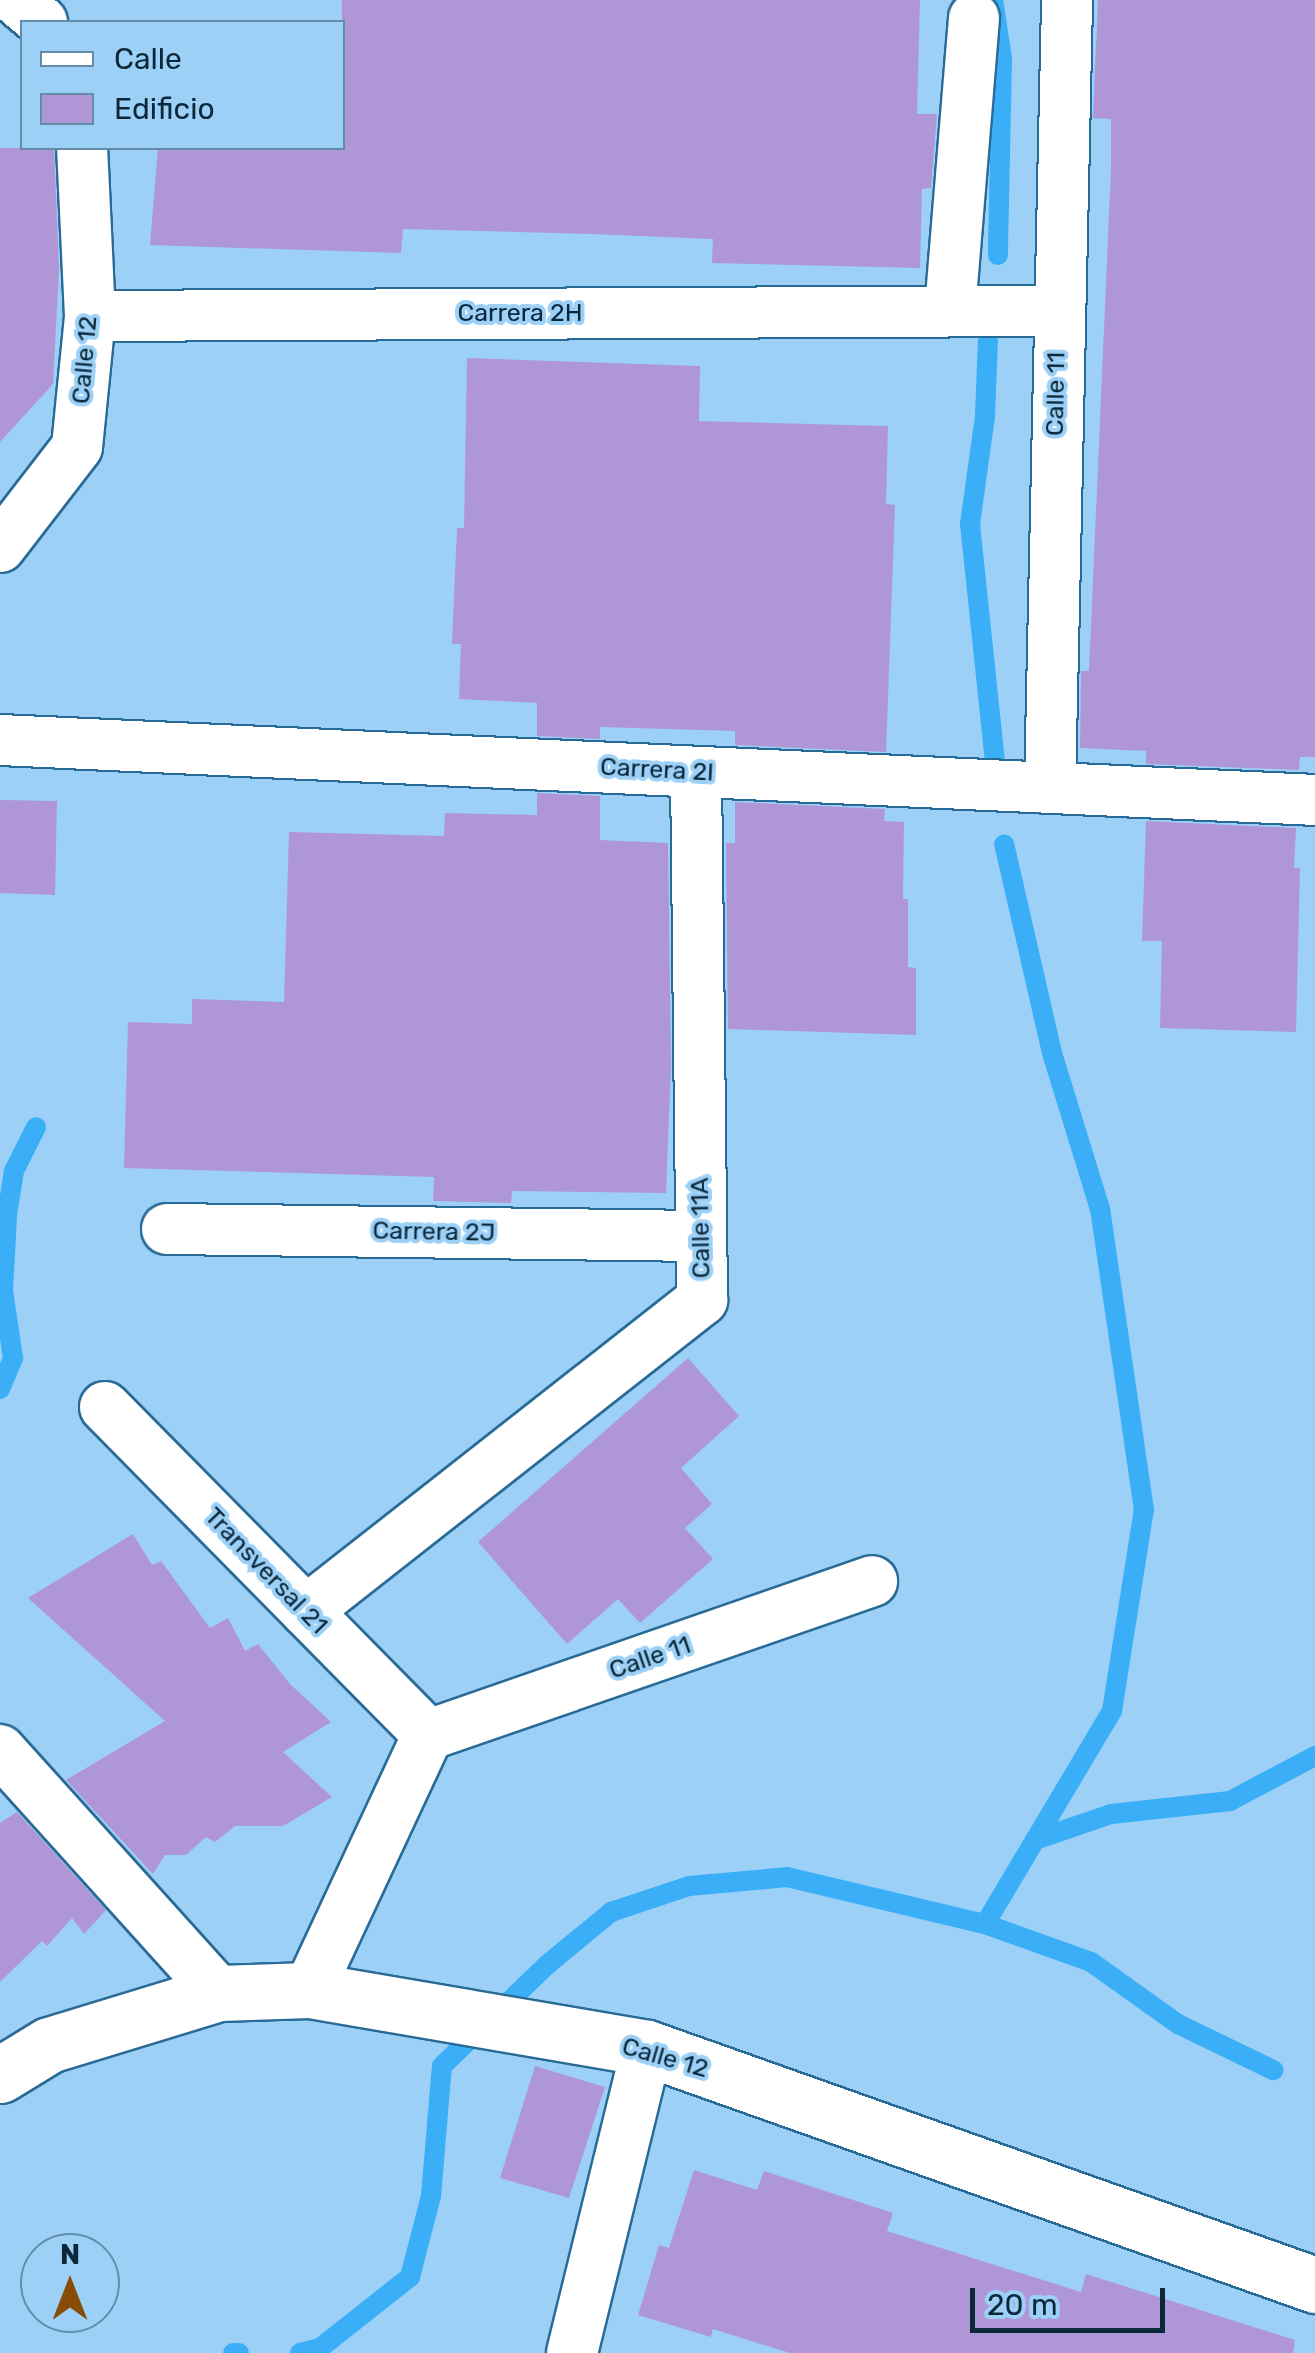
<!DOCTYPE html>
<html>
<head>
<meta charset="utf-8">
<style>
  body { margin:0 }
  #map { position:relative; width:1315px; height:2353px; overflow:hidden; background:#9cd0f6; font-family:Rubik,sans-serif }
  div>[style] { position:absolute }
  .stream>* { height:20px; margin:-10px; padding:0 10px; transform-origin:10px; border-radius:10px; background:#3aaff8 }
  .building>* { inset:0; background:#af97d7 }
  .roads { filter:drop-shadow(2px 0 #296b97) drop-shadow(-2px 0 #296b97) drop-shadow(0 2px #296b97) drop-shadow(0 -2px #296b97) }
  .minor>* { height:50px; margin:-25px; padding:0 25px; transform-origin:25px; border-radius:25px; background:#fff }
  .secondary>* { height:55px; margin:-27.5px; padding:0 27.5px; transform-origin:27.5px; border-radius:27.5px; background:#fff }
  span { translate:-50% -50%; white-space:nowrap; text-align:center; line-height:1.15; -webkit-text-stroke:8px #9cd0f6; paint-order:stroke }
  .street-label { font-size:25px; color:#0b2739 }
  .legend { position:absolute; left:20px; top:20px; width:325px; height:130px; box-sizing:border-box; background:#9cd0f6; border:2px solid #628caa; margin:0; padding:12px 18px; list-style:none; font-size:30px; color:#0b2739 }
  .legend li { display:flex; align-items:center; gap:20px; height:50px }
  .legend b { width:50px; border:2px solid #628caa }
  .north { position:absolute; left:20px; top:2233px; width:100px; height:100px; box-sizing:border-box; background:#9cd0f6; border:2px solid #628caa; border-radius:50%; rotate:0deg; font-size:28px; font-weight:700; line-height:40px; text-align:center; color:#0b2739 }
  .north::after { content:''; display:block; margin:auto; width:35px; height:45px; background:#874c05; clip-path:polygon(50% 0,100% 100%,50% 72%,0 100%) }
  .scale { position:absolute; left:970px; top:2288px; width:195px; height:45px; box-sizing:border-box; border:5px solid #0b2739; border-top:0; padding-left:12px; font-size:30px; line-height:35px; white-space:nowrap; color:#0b2739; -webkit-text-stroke:8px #9cd0f6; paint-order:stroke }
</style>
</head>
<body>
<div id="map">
  <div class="stream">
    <i style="left:993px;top:0;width:59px;rotate:81.2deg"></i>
    <i style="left:1002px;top:58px;width:197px;rotate:91.2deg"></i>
    <i style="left:988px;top:340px;width:76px;rotate:92.3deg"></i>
    <i style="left:985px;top:416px;width:109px;rotate:97.9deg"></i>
    <i style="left:970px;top:524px;width:238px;rotate:84deg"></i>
    <i style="left:0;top:1389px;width:34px;rotate:-67deg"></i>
    <i style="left:13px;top:1358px;width:69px;rotate:-98.4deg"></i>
    <i style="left:3px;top:1290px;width:75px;rotate:-86.9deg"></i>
    <i style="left:7px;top:1215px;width:45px;rotate:-81deg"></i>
    <i style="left:14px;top:1171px;width:49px;rotate:-63.4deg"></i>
    <i style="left:1035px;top:1840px;width:80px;rotate:-18.9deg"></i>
    <i style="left:1111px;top:1814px;width:120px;rotate:-6.2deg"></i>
    <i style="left:1230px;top:1801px;width:96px;rotate:-27.9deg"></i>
    <i style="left:985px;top:1924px;width:248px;rotate:-59.2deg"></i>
    <i style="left:1112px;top:1711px;width:204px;rotate:-81deg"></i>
    <i style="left:1144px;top:1510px;width:304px;rotate:-98.3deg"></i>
    <i style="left:1100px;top:1209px;width:163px;rotate:-107.1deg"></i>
    <i style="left:1052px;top:1053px;width:214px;rotate:-102.9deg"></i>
    <i style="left:233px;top:2353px;width:6px"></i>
    <i style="left:300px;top:2353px;width:21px;rotate:-14deg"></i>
    <i style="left:320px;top:2348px;width:115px;rotate:-38.3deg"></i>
    <i style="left:410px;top:2277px;width:84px;rotate:-75.5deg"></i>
    <i style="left:431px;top:2196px;width:130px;rotate:-85.2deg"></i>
    <i style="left:442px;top:2066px;width:147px;rotate:-43.9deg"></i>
    <i style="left:548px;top:1964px;width:82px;rotate:-39.5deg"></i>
    <i style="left:611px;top:1912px;width:82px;rotate:-18.4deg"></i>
    <i style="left:689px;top:1886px;width:98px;rotate:-5.2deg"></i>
    <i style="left:787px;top:1877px;width:204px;rotate:13.4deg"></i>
    <i style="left:985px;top:1924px;width:113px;rotate:19.7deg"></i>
    <i style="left:1091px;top:1962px;width:107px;rotate:35.5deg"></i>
    <i style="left:1178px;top:2024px;width:106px;rotate:25.8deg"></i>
  </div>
  <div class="building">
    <i style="clip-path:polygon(342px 0,920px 0,917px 114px,937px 114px,931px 188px,922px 189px,920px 268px,712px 263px,713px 239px,591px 234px,403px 229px,401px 253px,150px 245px,158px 148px,342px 148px)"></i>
    <i style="clip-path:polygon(1098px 0,1315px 0,1315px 757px,1300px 757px,1299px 770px,1146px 764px,1146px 751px,1080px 748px,1081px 671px,1089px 671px,1111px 169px,1111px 119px,1093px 118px)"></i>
    <i style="clip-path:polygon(0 148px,54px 148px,59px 269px,53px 384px,0 442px)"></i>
    <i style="clip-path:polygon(467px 358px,700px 366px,699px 421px,888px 426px,886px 504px,895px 505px,886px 752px,735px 745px,735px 731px,600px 727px,600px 739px,537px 736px,537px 703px,459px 699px,461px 644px,452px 644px,457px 528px,464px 528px)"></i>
    <i style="clip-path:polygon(537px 793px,600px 796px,600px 840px,668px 843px,671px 1066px,666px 1193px,512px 1191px,511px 1203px,433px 1201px,434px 1177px,124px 1168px,128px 1022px,192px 1024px,192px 999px,284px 1002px,289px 832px,444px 836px,445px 813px,537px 815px)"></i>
    <i style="clip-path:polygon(0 800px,57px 801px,55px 895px,0 893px)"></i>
    <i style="clip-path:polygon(735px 802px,885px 809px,884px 821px,904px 822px,903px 899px,908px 899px,908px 967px,916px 968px,916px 1035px,728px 1029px,726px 843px,735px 843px)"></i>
    <i style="clip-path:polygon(1146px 821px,1296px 828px,1294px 868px,1300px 868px,1296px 1032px,1160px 1028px,1162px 941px,1142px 941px)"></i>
    <i style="clip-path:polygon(688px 1358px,739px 1416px,681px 1468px,712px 1504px,685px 1528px,713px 1559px,640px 1623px,618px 1599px,567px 1644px,478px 1542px)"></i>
    <i style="clip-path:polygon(133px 1534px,152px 1565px,161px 1561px,210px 1628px,228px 1618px,245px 1651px,258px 1644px,290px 1684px,331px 1722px,283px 1752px,332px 1797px,283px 1826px,235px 1826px,215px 1842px,206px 1837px,186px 1855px,165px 1855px,153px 1874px,66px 1780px,165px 1721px,28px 1598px)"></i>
    <i style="clip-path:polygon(17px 1812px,106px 1910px,84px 1934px,72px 1918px,47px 1946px,42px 1941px,0 1982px,0 1823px)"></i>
    <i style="clip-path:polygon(535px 2066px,605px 2087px,569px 2198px,500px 2178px)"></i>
    <i style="clip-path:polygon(694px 2170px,757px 2190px,764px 2171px,893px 2213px,887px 2231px,1081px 2292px,1086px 2274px,1295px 2340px,1293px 2353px,790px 2353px,713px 2329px,711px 2337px,638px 2315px,659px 2245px,669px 2248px)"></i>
  </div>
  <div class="roads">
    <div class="minor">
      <i style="left:16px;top:0;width:34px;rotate:40deg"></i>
      <i style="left:950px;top:310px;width:293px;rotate:-85.3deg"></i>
      <i style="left:90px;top:316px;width:967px;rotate:-0.3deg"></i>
      <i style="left:0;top:547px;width:126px;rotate:-52.4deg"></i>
      <i style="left:77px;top:447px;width:132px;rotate:-84.3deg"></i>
      <i style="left:90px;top:316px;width:168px;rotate:-92.7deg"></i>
      <i style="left:0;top:740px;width:1316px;rotate:2.61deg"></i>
      <i style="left:1050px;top:788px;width:788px;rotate:-88.76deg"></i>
      <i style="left:167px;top:1229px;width:534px;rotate:0.75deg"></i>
      <i style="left:105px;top:1407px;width:460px;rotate:45.4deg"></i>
      <i style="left:306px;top:1611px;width:504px;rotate:-38.14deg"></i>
      <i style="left:702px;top:1300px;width:528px;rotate:-90.65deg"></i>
      <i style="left:428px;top:1735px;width:470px;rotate:-19.1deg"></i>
      <i style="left:0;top:1750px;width:327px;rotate:48deg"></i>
      <i style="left:309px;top:1990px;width:281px;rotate:-65deg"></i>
      <i style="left:572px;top:2353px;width:314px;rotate:-76.2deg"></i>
    </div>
    <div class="secondary">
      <i style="left:0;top:2075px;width:57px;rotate:-31.5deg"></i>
      <i style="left:49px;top:2045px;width:178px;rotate:-17deg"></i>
      <i style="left:219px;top:1993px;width:90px;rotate:-1.9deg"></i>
      <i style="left:309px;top:1990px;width:343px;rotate:9.7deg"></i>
      <i style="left:647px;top:2048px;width:709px;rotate:19.53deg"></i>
    </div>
  </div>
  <div class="street-label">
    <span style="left:520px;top:313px">Carrera 2H</span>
    <span style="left:85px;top:360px;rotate:-85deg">Calle 12</span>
    <span style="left:1056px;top:394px;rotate:-89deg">Calle 11</span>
    <span style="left:657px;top:770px;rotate:3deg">Carrera 2I</span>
    <span style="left:701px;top:1228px;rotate:-91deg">Calle 11A</span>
    <span style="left:434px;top:1232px;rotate:1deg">Carrera 2J</span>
    <span style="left:266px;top:1571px;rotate:46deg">Transversal 21</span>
    <span style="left:650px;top:1658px;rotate:-19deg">Calle 11</span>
    <span style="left:665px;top:2058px;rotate:16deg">Calle 12</span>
  </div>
  <ul class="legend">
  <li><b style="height:12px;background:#fff"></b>Calle</li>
  <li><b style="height:28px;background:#af97d7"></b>Edificio</li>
  </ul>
  <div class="north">N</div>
  <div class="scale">20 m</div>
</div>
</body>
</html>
